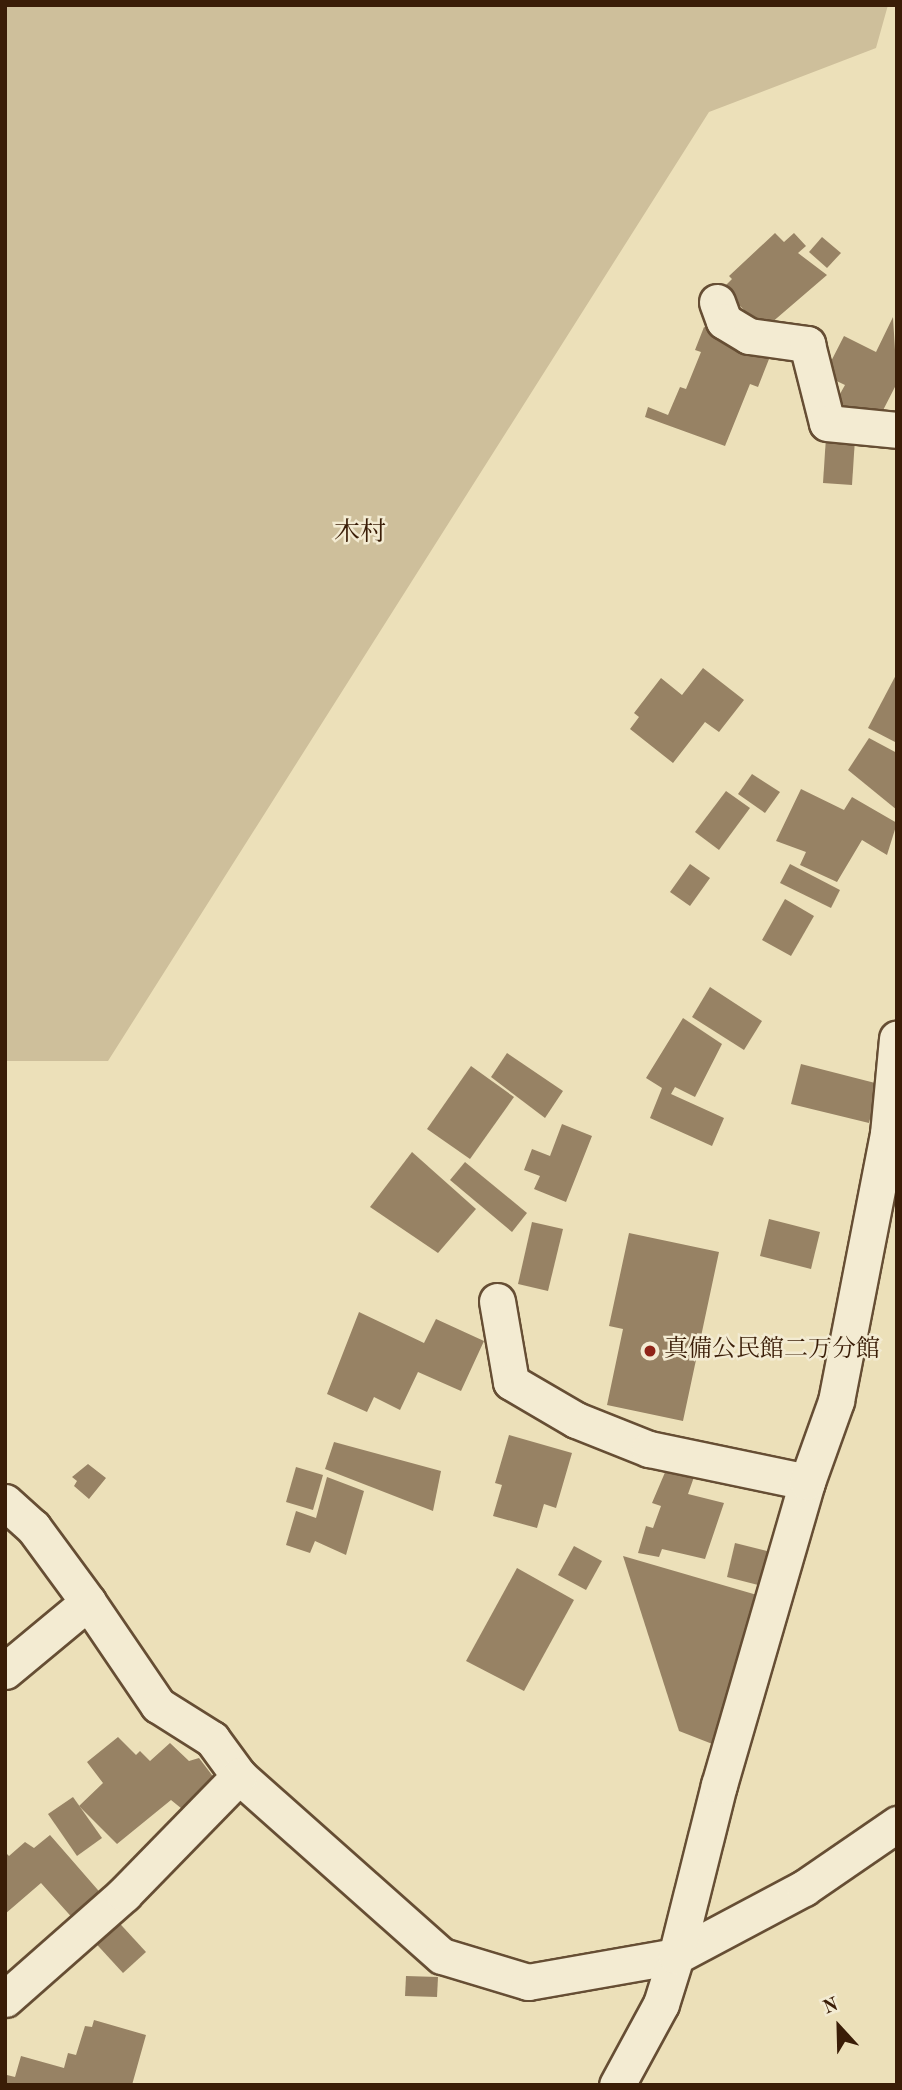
<!DOCTYPE html>
<html>
<head>
<meta charset="utf-8">
<style>
  body { margin:0 }
  #map { position:relative; width:902px; height:2090px; overflow:hidden; background:#ece0b9; font-family:"Old Standard TT","Noto Serif JP",serif }
  div>[style] { position:absolute }
  .green>* { inset:0; background:#cebf9b }
  .building>* { inset:0; background:#978264 }
  .roads { filter:drop-shadow(2px 0 #664e34) drop-shadow(-2px 0 #664e34) drop-shadow(0 2px #664e34) drop-shadow(0 -2px #664e34) }
  .minor>* { height:35px; margin:-17.5px; padding:0 17.5px; transform-origin:17.5px; border-radius:17.5px; background:#f3ebd2 }
  .dots>* { width:19px; height:19px; translate:-50% -50%; box-sizing:border-box; border:4px solid #f3ebd2; border-radius:50% }
  span { translate:-50% -50%; white-space:nowrap; text-align:center; line-height:1.15; -webkit-text-stroke:5px #f3ebd2; paint-order:stroke }
  .poi-label { font-size:24px; color:#3a1d07 }
  .left { translate:0 -50%; text-align:left }
  .neighbourhood-label { font-size:26px; color:#3a1d07 }
  .frame { position:absolute; inset:0; border:7px solid #3a1d07; pointer-events:none }
  .north { position:absolute; left:804px; top:1992px; width:70px; height:70px; -webkit-text-stroke:5px #f3ebd2; paint-order:stroke; rotate:338deg; font-size:19px; font-weight:700; line-height:28px; text-align:center; color:#3a1d07 }
  .north::after { content:''; display:block; margin:auto; width:24px; height:32px; background:#3a1d07; clip-path:polygon(50% 0,100% 100%,50% 72%,0 100%) }
</style>
</head>
<body>
<div id="map">
  <div class="green">
    <i style="clip-path:polygon(5px 5px,888px 5px,876px 48px,709px 112px,108px 1061px,5px 1061px)"></i>
  </div>
  <div class="building">
    <i style="clip-path:polygon(775px 233px,784px 242px,794px 233px,806px 246px,798px 253px,827px 275px,763px 330px,723px 288px,732px 279px,729px 276px)"></i>
    <i style="clip-path:polygon(822px 237px,841px 253px,827px 268px,809px 252px)"></i>
    <i style="clip-path:polygon(893px 317px,897px 383px,877px 422px,836px 401px,845px 385px,824px 375px,844px 336px,876px 352px)"></i>
    <i style="clip-path:polygon(704px 327px,771px 354px,758px 387px,750px 384px,725px 446px,645px 417px,648px 407px,668px 415px,680px 387px,686px 389px,701px 352px,695px 350px)"></i>
    <i style="clip-path:polygon(826px 437px,855px 439px,852px 485px,823px 483px)"></i>
    <i style="clip-path:polygon(703px 668px,744px 700px,719px 732px,705px 722px,673px 763px,630px 729px,639px 717px,634px 713px,661px 678px,682px 695px)"></i>
    <i style="clip-path:polygon(897px 673px,897px 743px,868px 728px)"></i>
    <i style="clip-path:polygon(869px 738px,897px 753px,897px 810px,848px 770px)"></i>
    <i style="clip-path:polygon(752px 774px,780px 792px,765px 813px,738px 794px)"></i>
    <i style="clip-path:polygon(801px 789px,844px 810px,852px 797px,897px 823px,887px 855px,862px 840px,837px 882px,800px 865px,806px 852px,776px 841px)"></i>
    <i style="clip-path:polygon(726px 791px,750px 808px,719px 850px,695px 832px)"></i>
    <i style="clip-path:polygon(690px 864px,710px 878px,690px 906px,670px 892px)"></i>
    <i style="clip-path:polygon(790px 864px,840px 890px,831px 908px,780px 883px)"></i>
    <i style="clip-path:polygon(785px 899px,814px 916px,791px 956px,762px 940px)"></i>
    <i style="clip-path:polygon(710px 987px,762px 1021px,744px 1050px,692px 1017px)"></i>
    <i style="clip-path:polygon(683px 1018px,722px 1044px,695px 1097px,675px 1087px,671px 1094px,724px 1118px,712px 1146px,650px 1118px,662px 1088px,646px 1078px)"></i>
    <i style="clip-path:polygon(507px 1053px,563px 1091px,545px 1118px,491px 1077px)"></i>
    <i style="clip-path:polygon(801px 1064px,879px 1084px,869px 1123px,791px 1104px)"></i>
    <i style="clip-path:polygon(471px 1066px,514px 1097px,470px 1159px,427px 1129px)"></i>
    <i style="clip-path:polygon(562px 1124px,592px 1136px,566px 1202px,534px 1189px,540px 1176px,524px 1170px,532px 1149px,550px 1156px)"></i>
    <i style="clip-path:polygon(412px 1152px,476px 1209px,438px 1253px,370px 1207px)"></i>
    <i style="clip-path:polygon(465px 1162px,527px 1213px,512px 1232px,450px 1180px)"></i>
    <i style="clip-path:polygon(769px 1219px,820px 1232px,811px 1269px,760px 1256px)"></i>
    <i style="clip-path:polygon(532px 1222px,563px 1229px,548px 1291px,518px 1284px)"></i>
    <i style="clip-path:polygon(629px 1233px,719px 1252px,683px 1421px,607px 1405px,623px 1329px,609px 1326px)"></i>
    <i style="clip-path:polygon(359px 1312px,424px 1343px,436px 1319px,484px 1341px,461px 1391px,418px 1372px,400px 1410px,374px 1397px,367px 1412px,327px 1394px)"></i>
    <i style="clip-path:polygon(509px 1435px,572px 1453px,556px 1508px,544px 1504px,537px 1528px,493px 1516px,502px 1485px,495px 1483px)"></i>
    <i style="clip-path:polygon(334px 1442px,441px 1471px,433px 1511px,325px 1469px)"></i>
    <i style="clip-path:polygon(88px 1464px,106px 1478px,89px 1499px,74px 1486px,77px 1481px,72px 1477px)"></i>
    <i style="clip-path:polygon(296px 1467px,323px 1475px,313px 1510px,286px 1502px)"></i>
    <i style="clip-path:polygon(666px 1470px,694px 1477px,688px 1494px,724px 1503px,705px 1559px,662px 1549px,659px 1557px,638px 1553px,646px 1526px,653px 1528px,661px 1506px,652px 1503px)"></i>
    <i style="clip-path:polygon(327px 1477px,364px 1491px,346px 1555px,315px 1541px,310px 1553px,286px 1545px,296px 1511px,316px 1518px)"></i>
    <i style="clip-path:polygon(735px 1543px,771px 1552px,762px 1586px,727px 1577px)"></i>
    <i style="clip-path:polygon(574px 1546px,602px 1561px,586px 1590px,558px 1575px)"></i>
    <i style="clip-path:polygon(623px 1556px,757px 1595px,715px 1745px,679px 1731px)"></i>
    <i style="clip-path:polygon(517px 1568px,574px 1600px,524px 1691px,466px 1661px)"></i>
    <i style="clip-path:polygon(118px 1737px,136px 1755px,140px 1751px,150px 1761px,170px 1743px,189px 1761px,199px 1758px,215px 1779px,192px 1817px,171px 1800px,117px 1844px,79px 1806px,103px 1783px,87px 1762px)"></i>
    <i style="clip-path:polygon(73px 1797px,102px 1838px,77px 1856px,48px 1814px)"></i>
    <i style="clip-path:polygon(50px 1835px,104px 1897px,76px 1922px,41px 1883px,5px 1914px,5px 1852px,9px 1856px,25px 1842px,34px 1848px)"></i>
    <i style="clip-path:polygon(112px 1915px,146px 1952px,123px 1973px,89px 1936px)"></i>
    <i style="clip-path:polygon(406px 1976px,438px 1977px,437px 1997px,405px 1996px)"></i>
    <i style="clip-path:polygon(94px 2020px,146px 2035px,132px 2085px,5px 2085px,7px 2075px,15px 2077px,21px 2056px,64px 2068px,68px 2053px,76px 2055px,85px 2026px,92px 2027px)"></i>
  </div>
  <div class="roads">
    <div class="minor">
      <i style="left:717px;top:302px;width:20px;rotate:70deg"></i>
      <i style="left:724px;top:321px;width:29px;rotate:31deg"></i>
      <i style="left:749px;top:336px;width:59px;rotate:7.9deg"></i>
      <i style="left:807px;top:344px;width:81px;rotate:75.8deg"></i>
      <i style="left:827px;top:423px;width:70px;rotate:5.7deg"></i>
      <i style="left:497px;top:1301px;width:82px;rotate:80.2deg"></i>
      <i style="left:511px;top:1382px;width:75px;rotate:30.3deg"></i>
      <i style="left:576px;top:1420px;width:79px;rotate:21.7deg"></i>
      <i style="left:649px;top:1449px;width:161px;rotate:11.8deg"></i>
      <i style="left:5px;top:1502px;width:38px;rotate:42deg"></i>
      <i style="left:33px;top:1527px;width:93px;rotate:53.7deg"></i>
      <i style="left:5px;top:1671px;width:108px;rotate:-39.7deg"></i>
      <i style="left:88px;top:1602px;width:125px;rotate:55.8deg"></i>
      <i style="left:158px;top:1705px;width:64px;rotate:32.2deg"></i>
      <i style="left:212px;top:1739px;width:46px;rotate:53.9deg"></i>
      <i style="left:239px;top:1776px;width:271px;rotate:41.6deg"></i>
      <i style="left:442px;top:1956px;width:90px;rotate:16.8deg"></i>
      <i style="left:528px;top:1982px;width:150px;rotate:-10deg"></i>
      <i style="left:676px;top:1956px;width:145px;rotate:-28deg"></i>
      <i style="left:804px;top:1888px;width:113px;rotate:-34.5deg"></i>
      <i style="left:5px;top:1999px;width:159px;rotate:-41.4deg"></i>
      <i style="left:124px;top:1894px;width:165px;rotate:-45.7deg"></i>
      <i style="left:617px;top:2085px;width:92px;rotate:-61.5deg"></i>
      <i style="left:661px;top:2004px;width:50px;rotate:-72.6deg"></i>
      <i style="left:676px;top:1956px;width:176px;rotate:-75.9deg"></i>
      <i style="left:719px;top:1785px;width:316px;rotate:-73.8deg"></i>
      <i style="left:807px;top:1482px;width:86px;rotate:-70.3deg"></i>
      <i style="left:836px;top:1401px;width:272px;rotate:-79deg"></i>
      <i style="left:888px;top:1134px;width:96px;rotate:-84.6deg"></i>
    </div>
  </div>
  <div class="dots">
    <i style="left:650px;top:1351px;background:#8f2418"></i>
  </div>
  <div class="poi-label">
    <span class="left" style="left:664px;top:1351px">真備公民館二万分館</span>
  </div>
  <div class="neighbourhood-label">
    <span style="left:360px;top:534px">木村</span>
  </div>
  <div class="frame"></div>
  <div class="north">N</div>
</div>
</body>
</html>
